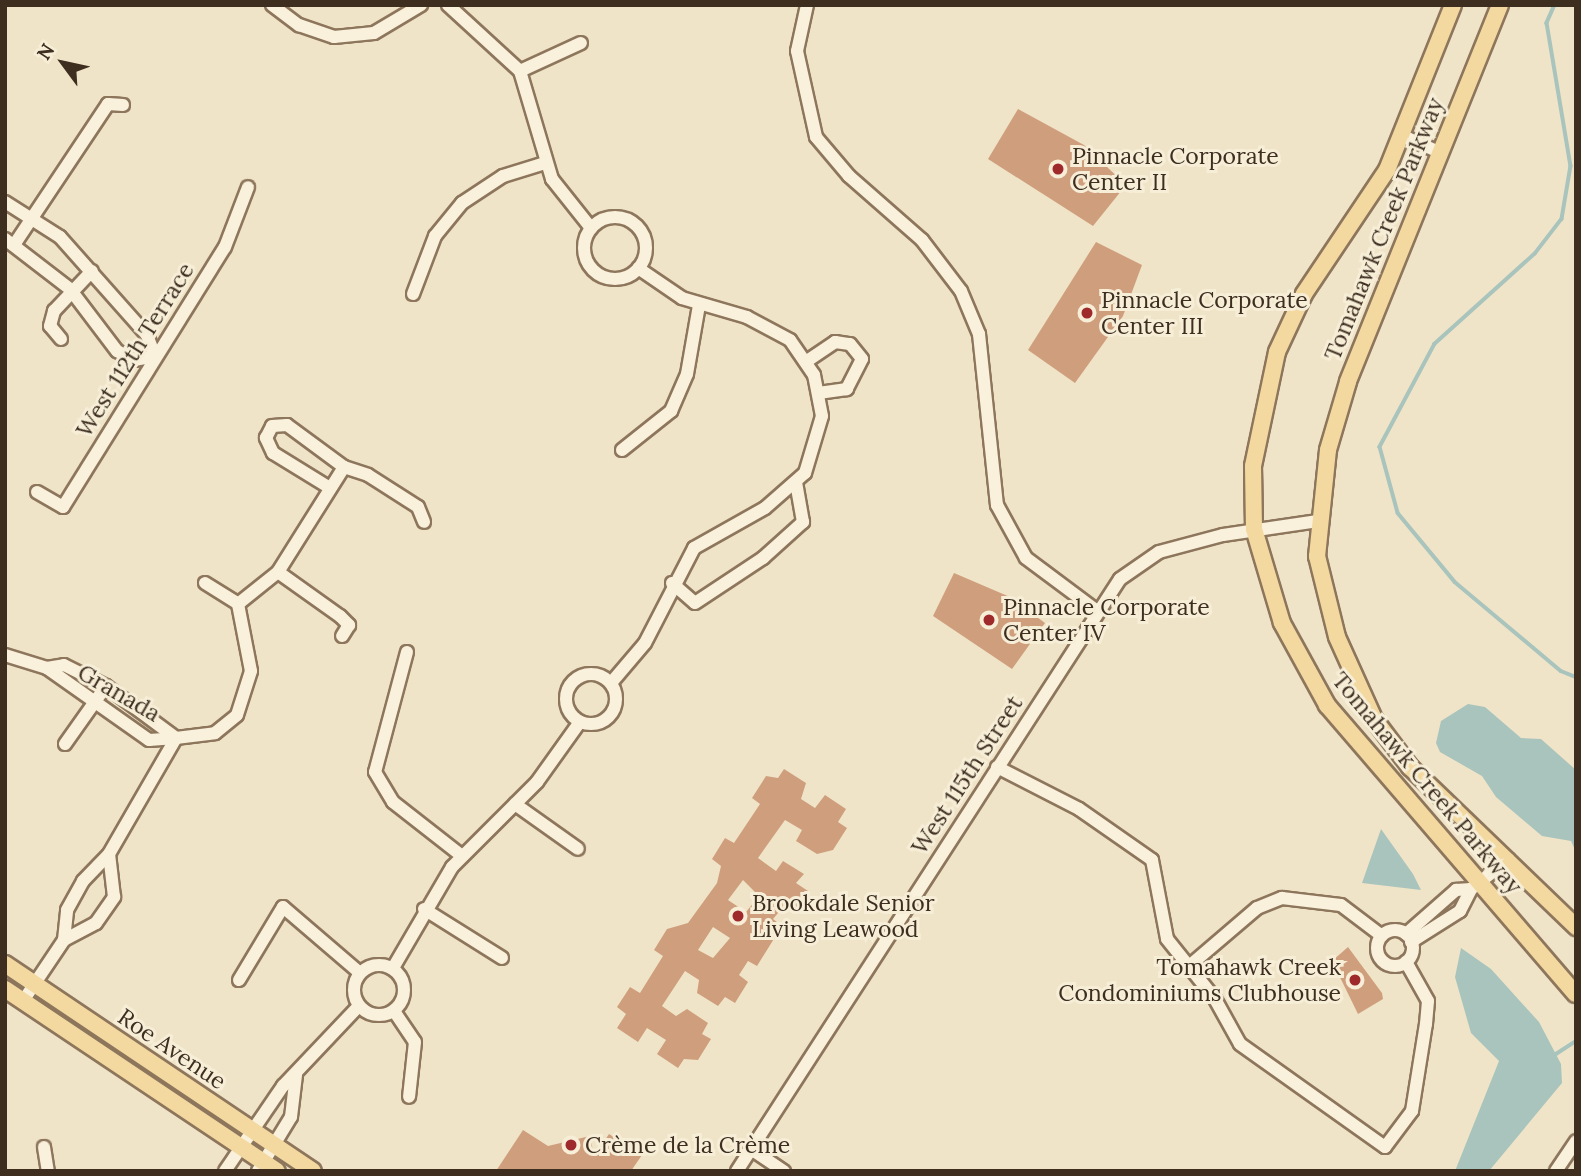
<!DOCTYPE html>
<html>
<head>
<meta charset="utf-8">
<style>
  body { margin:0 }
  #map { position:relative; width:1581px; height:1176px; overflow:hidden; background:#f0e4c8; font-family:Lora,serif }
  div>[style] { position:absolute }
  .water>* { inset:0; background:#a9c4bc }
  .stream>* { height:3.5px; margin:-1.75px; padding:0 1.75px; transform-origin:1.75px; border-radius:1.75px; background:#a9c4bc }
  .building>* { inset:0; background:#cf9f7d }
  .roads { filter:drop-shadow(2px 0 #8d765c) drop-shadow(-2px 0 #8d765c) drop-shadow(0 2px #8d765c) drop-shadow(0 -2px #8d765c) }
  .minor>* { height:12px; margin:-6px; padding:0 6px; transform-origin:6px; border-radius:6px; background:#faf1dc }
  .minor>.ring { margin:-6px; padding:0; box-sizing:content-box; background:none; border:12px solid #faf1dc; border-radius:50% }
  .major>* { height:16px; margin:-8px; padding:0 8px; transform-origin:8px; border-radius:8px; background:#f3d9a0 }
  .dots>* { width:19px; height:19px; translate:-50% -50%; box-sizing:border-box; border:4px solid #f7eed8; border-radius:50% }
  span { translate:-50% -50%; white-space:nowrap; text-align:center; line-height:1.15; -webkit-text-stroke:6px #f7eed8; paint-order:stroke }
  .poi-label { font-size:23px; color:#3d2e20 }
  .left { translate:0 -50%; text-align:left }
  .right { translate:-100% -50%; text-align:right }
  .street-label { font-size:23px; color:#3d2e20 }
  .frame { position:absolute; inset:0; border:7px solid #3d2e20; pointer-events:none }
  .north { position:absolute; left:28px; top:28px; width:70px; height:70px; -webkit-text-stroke:5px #f7eed8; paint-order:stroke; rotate:303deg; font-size:19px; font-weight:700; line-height:28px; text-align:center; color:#3d2e20 }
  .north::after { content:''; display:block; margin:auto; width:24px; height:32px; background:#3d2e20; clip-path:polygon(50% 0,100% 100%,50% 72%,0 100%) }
</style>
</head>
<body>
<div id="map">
  <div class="water">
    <i style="clip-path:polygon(1468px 704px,1485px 707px,1521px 738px,1541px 739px,1576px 770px,1576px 852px,1571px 841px,1542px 836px,1496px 797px,1482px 776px,1440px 752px,1436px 743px,1441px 721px)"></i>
    <i style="clip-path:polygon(1381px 829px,1413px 874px,1421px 890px,1362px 883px)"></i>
    <i style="clip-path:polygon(1461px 948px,1491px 969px,1539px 1022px,1561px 1064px,1562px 1083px,1489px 1171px,1455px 1171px,1499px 1061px,1471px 1033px,1455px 977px)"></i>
  </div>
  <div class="stream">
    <i style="left:1555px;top:5px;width:20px;rotate:114deg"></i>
    <i style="left:1547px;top:23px;width:145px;rotate:80.5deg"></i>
    <i style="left:1571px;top:166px;width:54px;rotate:99.6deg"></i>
    <i style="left:1562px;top:219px;width:44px;rotate:127.6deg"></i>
    <i style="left:1535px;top:254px;width:135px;rotate:138deg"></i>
    <i style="left:1435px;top:344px;width:117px;rotate:118.1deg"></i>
    <i style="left:1380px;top:447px;width:68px;rotate:74.7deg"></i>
    <i style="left:1398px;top:513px;width:89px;rotate:50.4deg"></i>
    <i style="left:1455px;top:582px;width:138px;rotate:40deg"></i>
    <i style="left:1561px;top:671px;width:16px;rotate:22deg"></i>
    <i style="left:1556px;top:1054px;width:24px;rotate:-33deg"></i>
  </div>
  <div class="building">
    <i style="clip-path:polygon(1018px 109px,1084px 145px,1126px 185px,1093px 226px,988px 159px)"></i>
    <i style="clip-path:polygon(1096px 242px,1142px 265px,1123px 316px,1075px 383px,1028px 350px)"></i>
    <i style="clip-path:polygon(954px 573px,1010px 597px,1045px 623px,1012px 669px,933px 616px)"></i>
    <i style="clip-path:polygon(evenodd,784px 769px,806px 783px,801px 799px,815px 808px,825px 795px,846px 809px,838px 822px,847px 828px,833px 850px,817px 854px,796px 841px,802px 830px,785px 820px,758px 858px,776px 871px,783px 861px,804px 874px,796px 883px,808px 891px,794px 912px,784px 906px,773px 919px,782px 926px,757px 966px,748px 961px,739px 975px,748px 982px,735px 1003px,725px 997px,718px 1006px,697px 993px,699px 980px,685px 971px,662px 1006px,676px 1016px,687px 1009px,708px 1023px,702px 1034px,711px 1039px,698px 1060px,684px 1059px,678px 1068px,657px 1054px,666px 1040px,647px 1028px,638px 1042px,617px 1028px,626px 1014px,617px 1007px,630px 987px,640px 993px,663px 956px,654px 950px,667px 929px,688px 923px,717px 883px,721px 866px,712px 859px,725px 838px,734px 843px,760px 804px,752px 798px,766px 776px,778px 778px,784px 769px,743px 880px,759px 896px,746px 912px,728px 900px,743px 880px,784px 769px,713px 927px,730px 938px,713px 958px,698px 950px,713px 927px)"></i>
    <i style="clip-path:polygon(1348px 947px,1382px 993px,1383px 999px,1358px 1014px,1332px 961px)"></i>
    <i style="clip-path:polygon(523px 1130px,548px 1146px,590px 1136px,594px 1156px,609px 1134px,642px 1155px,631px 1171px,496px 1171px)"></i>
  </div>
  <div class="roads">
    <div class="minor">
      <i style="left:272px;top:5px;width:34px;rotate:37deg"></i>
      <i style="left:299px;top:25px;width:37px;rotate:19deg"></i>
      <i style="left:334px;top:37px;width:40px;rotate:-5.7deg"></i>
      <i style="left:374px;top:33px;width:55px;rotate:-30.8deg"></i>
      <i style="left:448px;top:5px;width:98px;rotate:42.5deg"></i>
      <i style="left:520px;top:71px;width:113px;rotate:73.5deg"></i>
      <i style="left:552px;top:179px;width:63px;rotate:51.5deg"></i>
      <i style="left:807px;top:5px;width:47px;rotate:102.3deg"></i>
      <i style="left:797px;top:51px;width:88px;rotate:77.5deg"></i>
      <i style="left:816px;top:137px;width:51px;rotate:49.8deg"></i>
      <i style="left:849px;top:176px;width:97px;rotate:41.2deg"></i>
      <i style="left:922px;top:240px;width:64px;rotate:52.6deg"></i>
      <i style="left:961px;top:291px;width:47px;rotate:67.3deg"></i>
      <i style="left:979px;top:334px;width:172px;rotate:84deg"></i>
      <i style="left:997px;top:505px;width:60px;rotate:61.3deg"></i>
      <i style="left:1026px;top:558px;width:89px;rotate:36.7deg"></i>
      <i style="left:520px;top:71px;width:67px;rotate:-24.7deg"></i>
      <i style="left:1403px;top:136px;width:39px;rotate:24deg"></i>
      <i style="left:5px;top:202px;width:65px;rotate:32.5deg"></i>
      <i style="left:60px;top:237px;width:131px;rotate:48.4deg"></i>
      <i style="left:147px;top:335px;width:22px;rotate:69deg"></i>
      <i style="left:155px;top:356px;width:21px;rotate:169deg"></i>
      <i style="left:134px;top:360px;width:19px;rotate:-152deg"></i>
      <i style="left:117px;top:351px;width:78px;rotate:-127.2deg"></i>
      <i style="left:70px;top:289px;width:82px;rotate:-142.4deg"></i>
      <i class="ring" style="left:584px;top:217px;width:50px;height:50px"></i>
      <i style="left:16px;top:242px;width:166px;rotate:-56.3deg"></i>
      <i style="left:108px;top:104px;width:15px;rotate:4deg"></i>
      <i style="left:413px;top:294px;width:62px;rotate:-69.2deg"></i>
      <i style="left:435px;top:236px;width:43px;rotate:-50.7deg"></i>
      <i style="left:462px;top:203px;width:49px;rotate:-33.4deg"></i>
      <i style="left:503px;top:176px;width:44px;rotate:-17.2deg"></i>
      <i style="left:61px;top:339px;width:17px;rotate:-130deg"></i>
      <i style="left:50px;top:326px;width:16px;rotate:-75deg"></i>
      <i style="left:54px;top:311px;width:55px;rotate:-46.5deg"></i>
      <i style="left:807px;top:361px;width:34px;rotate:-34deg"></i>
      <i style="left:835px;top:342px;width:15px;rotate:8deg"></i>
      <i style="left:850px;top:344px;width:19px;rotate:51deg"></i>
      <i style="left:862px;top:359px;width:34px;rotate:117deg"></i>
      <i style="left:847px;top:389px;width:27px;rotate:172deg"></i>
      <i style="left:622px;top:450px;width:63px;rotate:-38.5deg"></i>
      <i style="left:671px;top:411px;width:40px;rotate:-66.6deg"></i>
      <i style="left:687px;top:374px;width:70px;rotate:-80.1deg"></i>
      <i style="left:330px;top:488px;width:67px;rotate:-148.4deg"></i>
      <i style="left:273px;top:453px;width:17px;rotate:-115deg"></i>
      <i style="left:266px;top:438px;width:13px;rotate:-63deg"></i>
      <i style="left:272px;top:426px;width:15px;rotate:-4deg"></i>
      <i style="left:287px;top:425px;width:71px;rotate:36.4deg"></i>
      <i style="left:344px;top:467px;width:25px;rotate:18deg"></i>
      <i style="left:368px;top:475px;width:59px;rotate:32.6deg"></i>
      <i style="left:418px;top:507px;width:16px;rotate:68deg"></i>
      <i style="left:37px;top:492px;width:30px;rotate:30deg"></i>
      <i style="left:63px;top:507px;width:306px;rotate:-58.1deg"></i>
      <i style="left:225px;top:247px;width:64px;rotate:-69deg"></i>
      <i style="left:278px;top:572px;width:76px;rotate:35.4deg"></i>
      <i style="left:340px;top:616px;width:13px;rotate:45deg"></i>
      <i style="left:349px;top:625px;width:13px;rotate:122deg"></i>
      <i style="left:205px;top:583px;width:39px;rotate:32deg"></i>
      <i style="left:672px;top:583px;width:30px;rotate:41deg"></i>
      <i style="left:695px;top:603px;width:82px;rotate:-33.5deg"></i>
      <i style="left:763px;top:558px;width:54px;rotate:-42deg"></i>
      <i style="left:803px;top:522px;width:39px;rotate:-100deg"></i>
      <i style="left:407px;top:652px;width:124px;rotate:104.9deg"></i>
      <i style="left:375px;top:772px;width:35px;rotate:59deg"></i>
      <i style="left:393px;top:802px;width:88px;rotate:38deg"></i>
      <i style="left:5px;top:655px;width:44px;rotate:17.2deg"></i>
      <i style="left:47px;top:668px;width:17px;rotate:-10deg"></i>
      <i style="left:64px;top:665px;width:47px;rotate:26.6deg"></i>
      <i style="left:106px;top:686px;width:87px;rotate:36.6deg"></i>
      <i style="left:47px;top:668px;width:125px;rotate:35.2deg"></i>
      <i style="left:149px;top:740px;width:27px;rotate:-4deg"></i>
      <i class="ring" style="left:566px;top:674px;width:38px;height:38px"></i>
      <i style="left:611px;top:683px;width:52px;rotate:-49.6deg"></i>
      <i style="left:645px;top:643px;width:107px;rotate:-62.7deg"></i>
      <i style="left:694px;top:548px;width:81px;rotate:-29.4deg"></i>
      <i style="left:765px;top:508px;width:53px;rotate:-41.2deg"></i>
      <i style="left:805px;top:473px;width:59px;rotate:-73.4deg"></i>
      <i style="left:822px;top:416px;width:42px;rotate:-101deg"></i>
      <i style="left:814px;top:375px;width:42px;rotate:-124.4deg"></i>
      <i style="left:790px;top:340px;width:49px;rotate:-151.9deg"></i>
      <i style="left:747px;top:317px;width:68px;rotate:-163.7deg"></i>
      <i style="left:682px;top:298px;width:53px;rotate:-145.7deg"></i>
      <i style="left:65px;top:744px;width:71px;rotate:-54.7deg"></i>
      <i style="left:997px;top:767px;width:92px;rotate:27.1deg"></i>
      <i style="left:1079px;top:809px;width:89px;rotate:34.9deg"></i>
      <i style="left:1152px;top:860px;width:80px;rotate:79.2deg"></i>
      <i style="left:1167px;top:939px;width:77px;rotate:51.3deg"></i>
      <i style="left:1215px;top:999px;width:51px;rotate:60.9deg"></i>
      <i style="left:1240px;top:1044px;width:178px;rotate:35.4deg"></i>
      <i style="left:1385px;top:1147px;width:45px;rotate:-53.1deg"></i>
      <i style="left:1412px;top:1111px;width:88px;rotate:-80.9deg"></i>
      <i style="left:1426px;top:1024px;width:23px;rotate:-85deg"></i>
      <i style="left:1428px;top:1001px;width:45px;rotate:-119.4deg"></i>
      <i style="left:515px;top:804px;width:77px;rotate:35.5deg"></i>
      <i style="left:424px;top:909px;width:92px;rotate:32.1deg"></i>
      <i class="ring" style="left:1377px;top:930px;width:24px;height:24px"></i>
      <i style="left:1406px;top:934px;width:67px;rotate:-41.3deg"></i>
      <i style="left:1456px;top:890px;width:15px;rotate:-4deg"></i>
      <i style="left:64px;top:940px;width:36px;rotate:-28deg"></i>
      <i style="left:96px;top:923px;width:32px;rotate:-55deg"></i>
      <i style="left:114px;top:897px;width:43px;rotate:-96.6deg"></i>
      <i style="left:1411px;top:942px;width:58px;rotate:-32.3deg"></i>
      <i style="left:1460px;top:911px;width:25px;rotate:-63deg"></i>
      <i style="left:1471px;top:889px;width:48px;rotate:-38.3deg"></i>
      <i class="ring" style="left:354px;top:965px;width:38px;height:38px"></i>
      <i style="left:1188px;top:967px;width:91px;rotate:-40.5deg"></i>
      <i style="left:1257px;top:908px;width:27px;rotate:-22deg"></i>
      <i style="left:1282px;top:898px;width:59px;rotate:6.8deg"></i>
      <i style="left:1341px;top:905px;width:51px;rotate:37.1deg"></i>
      <i style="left:393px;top:968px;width:117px;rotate:-59.7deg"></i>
      <i style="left:452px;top:867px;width:120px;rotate:-45deg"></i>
      <i style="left:537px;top:782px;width:74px;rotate:-54.4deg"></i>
      <i style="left:239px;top:980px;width:85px;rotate:-58.9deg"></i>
      <i style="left:283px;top:907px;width:101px;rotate:40.6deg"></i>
      <i style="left:23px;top:1001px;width:73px;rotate:-56.1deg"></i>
      <i style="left:64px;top:940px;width:30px;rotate:-84deg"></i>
      <i style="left:67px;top:910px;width:33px;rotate:-61deg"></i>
      <i style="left:83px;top:881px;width:37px;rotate:-46deg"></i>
      <i style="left:109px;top:854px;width:134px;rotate:-60deg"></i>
      <i style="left:176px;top:738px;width:39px;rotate:-7deg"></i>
      <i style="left:215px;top:733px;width:28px;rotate:-39deg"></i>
      <i style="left:237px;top:715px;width:46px;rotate:-72.3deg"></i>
      <i style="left:251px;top:671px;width:68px;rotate:-101deg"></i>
      <i style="left:238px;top:604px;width:51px;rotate:-38.7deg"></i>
      <i style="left:278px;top:572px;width:124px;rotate:-57.8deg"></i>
      <i style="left:394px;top:1011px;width:37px;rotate:56deg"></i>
      <i style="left:415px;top:1042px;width:55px;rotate:96.2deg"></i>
      <i style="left:44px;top:1147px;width:24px;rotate:81deg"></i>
      <i style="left:751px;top:1149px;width:40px;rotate:34deg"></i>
      <i style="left:225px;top:1171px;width:103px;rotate:-55.7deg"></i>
      <i style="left:283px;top:1086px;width:110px;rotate:-46.5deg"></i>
      <i style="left:258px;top:1171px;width:63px;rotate:-58.6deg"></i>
      <i style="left:291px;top:1117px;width:42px;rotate:-83.2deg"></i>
      <i style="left:737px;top:1171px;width:705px;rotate:-57.1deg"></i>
      <i style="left:1120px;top:579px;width:47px;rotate:-34.7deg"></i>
      <i style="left:1159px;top:552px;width:66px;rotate:-14.9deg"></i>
      <i style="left:1223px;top:535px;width:96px;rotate:-8.4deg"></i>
      <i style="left:1556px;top:1171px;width:36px;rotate:-56deg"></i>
    </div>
    <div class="major">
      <i style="left:1453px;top:5px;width:178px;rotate:111.8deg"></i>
      <i style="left:1387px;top:170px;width:149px;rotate:123.8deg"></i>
      <i style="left:1304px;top:294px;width:64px;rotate:115deg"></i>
      <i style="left:1277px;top:352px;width:116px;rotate:101.9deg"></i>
      <i style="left:1253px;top:466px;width:63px;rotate:89.1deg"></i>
      <i style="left:1254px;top:529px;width:98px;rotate:73.4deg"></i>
      <i style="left:1282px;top:623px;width:94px;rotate:61.2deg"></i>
      <i style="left:1327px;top:705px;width:381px;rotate:49.3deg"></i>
      <i style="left:1500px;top:5px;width:406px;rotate:112deg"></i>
      <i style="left:1348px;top:382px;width:71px;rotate:106.4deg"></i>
      <i style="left:1328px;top:450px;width:107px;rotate:95.9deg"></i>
      <i style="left:1317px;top:556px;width:83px;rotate:76.1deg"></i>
      <i style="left:1337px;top:637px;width:90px;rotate:65.7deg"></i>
      <i style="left:1374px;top:719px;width:60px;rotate:53.1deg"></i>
      <i style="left:1410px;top:767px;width:231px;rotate:43.9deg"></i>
      <i style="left:5px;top:964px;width:371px;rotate:33.9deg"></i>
      <i style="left:5px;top:989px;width:327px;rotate:33.8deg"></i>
    </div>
  </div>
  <div class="dots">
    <i style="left:1058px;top:169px;background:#9e2a2b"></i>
    <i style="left:1087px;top:313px;background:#9e2a2b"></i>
    <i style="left:989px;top:620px;background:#9e2a2b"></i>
    <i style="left:738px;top:916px;background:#9e2a2b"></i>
    <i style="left:1355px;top:980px;background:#9e2a2b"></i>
    <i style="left:571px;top:1145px;background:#9e2a2b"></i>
  </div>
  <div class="poi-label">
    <span class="left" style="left:1072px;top:169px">Pinnacle Corporate<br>Center II</span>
    <span class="left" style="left:1101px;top:313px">Pinnacle Corporate<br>Center III</span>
    <span class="left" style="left:1003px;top:620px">Pinnacle Corporate<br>Center IV</span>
    <span class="left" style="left:752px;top:916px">Brookdale Senior<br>Living Leawood</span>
    <span class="right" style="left:1341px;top:980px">Tomahawk Creek<br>Condominiums Clubhouse</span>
    <span class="left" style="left:585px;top:1145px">Crème de la Crème</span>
  </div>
  <div class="street-label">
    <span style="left:1384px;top:229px;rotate:-68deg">Tomahawk Creek Parkway</span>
    <span style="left:135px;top:350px;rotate:-58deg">West 112th Terrace</span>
    <span style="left:119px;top:693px;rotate:30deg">Granada</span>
    <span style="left:967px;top:775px;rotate:-57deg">West 115th Street</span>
    <span style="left:1427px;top:783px;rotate:50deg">Tomahawk Creek Parkway</span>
    <span style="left:172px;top:1049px;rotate:34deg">Roe Avenue</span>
  </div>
  <div class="frame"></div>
  <div class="north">N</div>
</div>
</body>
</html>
